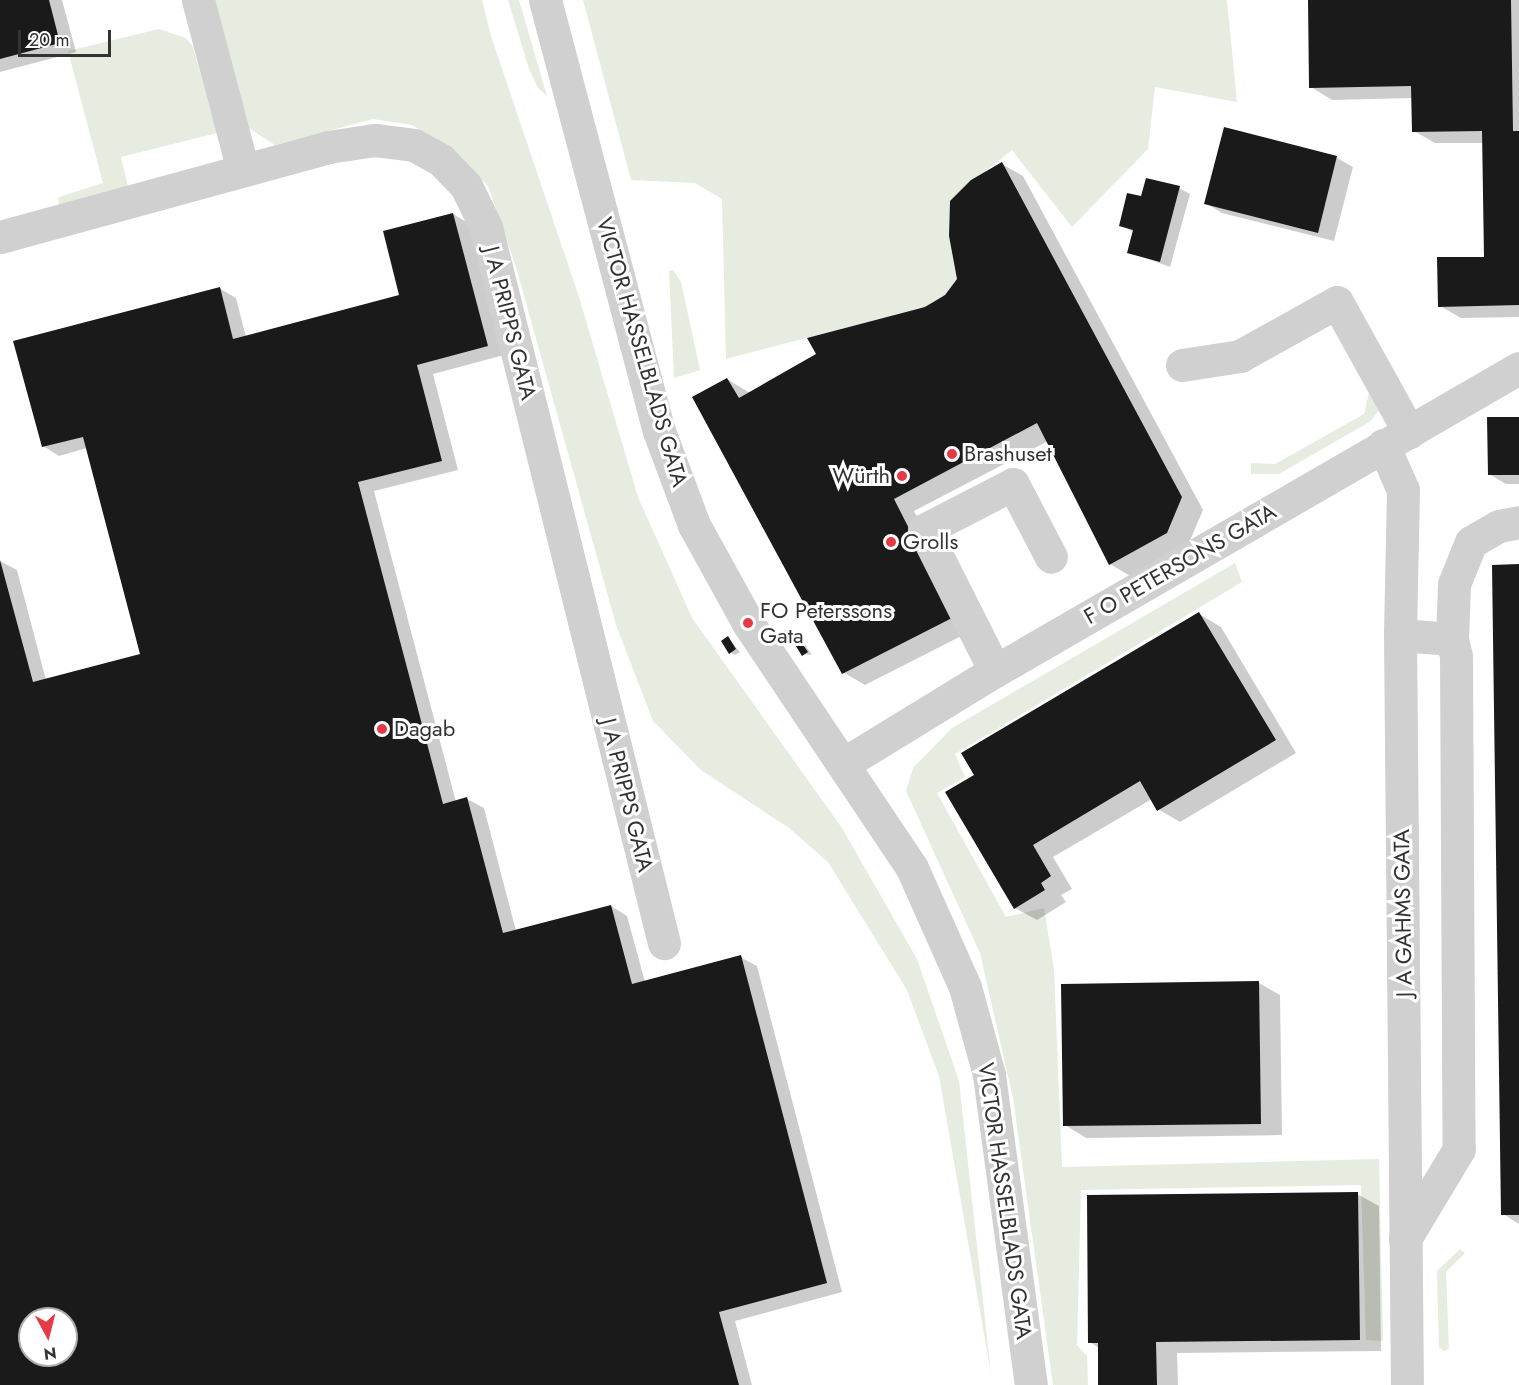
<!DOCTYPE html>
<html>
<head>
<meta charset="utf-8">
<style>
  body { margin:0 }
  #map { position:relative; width:1519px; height:1385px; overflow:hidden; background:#fff; font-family:Jost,sans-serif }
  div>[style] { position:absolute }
  .green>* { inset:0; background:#e6ecdf }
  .shadow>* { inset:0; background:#0003 }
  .building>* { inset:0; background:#1a1a1a }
  .minor>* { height:33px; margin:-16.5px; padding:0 16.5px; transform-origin:16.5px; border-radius:16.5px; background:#d0d0d0 }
  .dots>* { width:16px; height:16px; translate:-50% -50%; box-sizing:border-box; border:3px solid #fff; border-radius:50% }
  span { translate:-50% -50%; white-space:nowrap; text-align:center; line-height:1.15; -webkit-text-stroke:6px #fff; paint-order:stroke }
  .street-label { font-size:22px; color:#333 }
  .poi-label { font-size:22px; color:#333 }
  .left { translate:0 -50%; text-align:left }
  .right { translate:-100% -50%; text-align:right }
  .north { position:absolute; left:18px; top:1307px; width:60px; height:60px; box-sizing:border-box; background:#fff; border:2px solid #adadad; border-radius:50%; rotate:173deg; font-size:16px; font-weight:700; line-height:24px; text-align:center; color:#333 }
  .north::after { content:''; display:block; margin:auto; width:21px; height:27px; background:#e63946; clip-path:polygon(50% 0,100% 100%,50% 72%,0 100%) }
  .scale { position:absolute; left:18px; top:30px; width:93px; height:27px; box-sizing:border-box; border:3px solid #333; border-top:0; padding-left:8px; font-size:18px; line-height:21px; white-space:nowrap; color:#333; -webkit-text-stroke:4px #fff; paint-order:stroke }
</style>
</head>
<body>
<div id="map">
  <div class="green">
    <i style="clip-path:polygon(215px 0,482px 0,491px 36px,579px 297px,638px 497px,692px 618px,842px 828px,917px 959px,959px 1081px,991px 1374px,939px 1076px,907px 990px,828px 862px,789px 828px,701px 770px,653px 721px,616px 625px,516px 267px,488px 186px,453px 149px,412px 125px,373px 119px,275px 145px,247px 127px)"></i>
    <i style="clip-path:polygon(508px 0,519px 0,547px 96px,538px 88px,529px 69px)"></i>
    <i style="clip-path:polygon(583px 0,1227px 0,1237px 102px,1155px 87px,1148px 149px,1072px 227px,1012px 150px,950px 201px,949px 236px,957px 279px,945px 295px,925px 307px,726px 359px,722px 199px,695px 183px,631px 180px)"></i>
    <i style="clip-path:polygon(159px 29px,186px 38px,193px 47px,217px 133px,121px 157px,128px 187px,59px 206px,58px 198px,62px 196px,103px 183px,68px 51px)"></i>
    <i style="clip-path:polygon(673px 270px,681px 282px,700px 370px,674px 378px,669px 271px)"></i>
    <i style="clip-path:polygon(1371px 383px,1379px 410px,1371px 421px,1279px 474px,1251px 474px,1251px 463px,1275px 464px,1364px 414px)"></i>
    <i style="clip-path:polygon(1235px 563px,1242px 582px,955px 754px,965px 777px,937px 793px,1006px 917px,1044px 908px,1054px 969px,1062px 1167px,1379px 1159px,1383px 1341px,1366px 1340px,1361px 1185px,1081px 1190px,1077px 1345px,1087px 1356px,1088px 1385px,1053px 1385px,1013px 1098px,980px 953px,906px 791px,913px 768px,952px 728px)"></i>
    <i style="clip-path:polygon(1460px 1249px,1465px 1253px,1446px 1272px,1449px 1349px,1444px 1351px,1439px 1347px,1437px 1271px)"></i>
  </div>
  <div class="shadow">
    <i style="clip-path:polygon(0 0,62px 0,76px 52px,0 72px)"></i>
    <i style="clip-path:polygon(1309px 0,1519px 0,1519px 317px,1461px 318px,1440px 306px,1486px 258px,1484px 143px,1435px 143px,1414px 131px,1413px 98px,1332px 100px,1311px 87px)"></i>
    <i style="clip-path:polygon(1337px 158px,1353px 167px,1334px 241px,1222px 213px,1206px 203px)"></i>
    <i style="clip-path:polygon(1002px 164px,1023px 176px,1203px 510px,1188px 545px,1132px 577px,1110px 564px,1048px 441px,914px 511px,975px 629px,865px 685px,843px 672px,727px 379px,750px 393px,946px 296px,959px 279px)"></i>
    <i style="clip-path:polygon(1179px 188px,1190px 194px,1170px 267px,1129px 252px,1134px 232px,1120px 225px)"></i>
    <i style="clip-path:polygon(evenodd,453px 214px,470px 224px,504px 355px,433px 374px,458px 470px,374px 491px,456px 802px,467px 799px,484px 808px,516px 931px,611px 906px,627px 916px,645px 982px,740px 957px,757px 966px,842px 1292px,735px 1321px,752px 1385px,0 1385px,0 561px,17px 570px,46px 680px,142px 655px,87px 448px,59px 456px,43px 446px,219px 288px,236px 298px,246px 337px,401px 296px,453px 214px,30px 1319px,66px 1319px,66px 1355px,30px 1355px,30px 1319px)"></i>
    <i style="clip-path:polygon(1519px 418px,1519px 484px,1506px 484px,1489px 474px)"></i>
    <i style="clip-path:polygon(1519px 566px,1519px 1224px,1503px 1214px)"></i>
    <i style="clip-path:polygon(1199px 614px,1221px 627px,1296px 753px,1180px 822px,1158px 809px,1152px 799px,1053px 857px,1072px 889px,1061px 895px,1066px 902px,1037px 920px,1015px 908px,976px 775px)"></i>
    <i style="clip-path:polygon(728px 638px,740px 652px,735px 655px,730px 652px)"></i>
    <i style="clip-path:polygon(799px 640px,804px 643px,812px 655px,803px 654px)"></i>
    <i style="clip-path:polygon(1259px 983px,1280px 995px,1282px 1135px,1086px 1138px,1065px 1125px)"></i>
    <i style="clip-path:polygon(1357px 1194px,1379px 1206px,1381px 1351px,1177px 1353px,1178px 1385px,1100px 1385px,1099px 1348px,1090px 1342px)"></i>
  </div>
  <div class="building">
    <i style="clip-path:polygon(0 0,49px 0,60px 43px,0 59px)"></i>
    <i style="clip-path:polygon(1308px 0,1511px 0,1513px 131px,1519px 131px,1519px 305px,1438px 307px,1437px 257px,1484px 257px,1482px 131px,1412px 132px,1411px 86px,1309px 88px)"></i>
    <i style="clip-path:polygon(1224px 127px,1337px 156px,1318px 233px,1204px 204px)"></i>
    <i style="clip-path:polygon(1002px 162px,1182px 497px,1167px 533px,1109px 565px,1037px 423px,894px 499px,954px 617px,842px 674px,692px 397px,727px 378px,739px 398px,816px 354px,807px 338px,925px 307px,945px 295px,957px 279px,949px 236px,950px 201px,971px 180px)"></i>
    <i style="clip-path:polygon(1146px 178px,1180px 186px,1160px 262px,1127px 253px,1133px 230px,1119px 226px,1127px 193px,1141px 196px)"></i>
    <i style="clip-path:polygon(evenodd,453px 213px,488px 346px,417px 365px,442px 461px,358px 482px,443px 804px,467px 797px,503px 933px,611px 905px,632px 984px,741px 955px,827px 1283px,719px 1312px,739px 1385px,0 1385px,0 560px,33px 682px,140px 654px,83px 437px,42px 447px,13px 341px,220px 287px,233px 339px,399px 295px,383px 231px,453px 213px,30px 1319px,66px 1319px,66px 1355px,30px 1355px,30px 1319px)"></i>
    <i style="clip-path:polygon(1487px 417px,1519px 417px,1519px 475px,1488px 475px)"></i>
    <i style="clip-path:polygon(1519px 564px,1519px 1215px,1501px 1215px,1492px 565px)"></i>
    <i style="clip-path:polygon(1199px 612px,1276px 740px,1157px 811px,1140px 781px,1033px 845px,1051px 876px,1041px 883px,1045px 890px,1014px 909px,945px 792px,974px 775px,961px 753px)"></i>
    <i style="clip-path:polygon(728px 636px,736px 649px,729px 654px,721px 641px)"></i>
    <i style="clip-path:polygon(799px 639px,808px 652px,802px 656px,794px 643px)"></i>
    <i style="clip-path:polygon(1259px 981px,1261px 1124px,1063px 1126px,1061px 984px)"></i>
    <i style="clip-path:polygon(1358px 1192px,1360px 1340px,1156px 1342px,1157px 1385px,1098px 1385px,1098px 1343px,1088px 1343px,1087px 1195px)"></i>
  </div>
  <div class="minor">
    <i style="left:198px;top:0;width:176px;rotate:75.2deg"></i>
    <i style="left:545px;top:0;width:446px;rotate:75.2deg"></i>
    <i style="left:659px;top:431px;width:100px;rotate:69.6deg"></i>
    <i style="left:694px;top:525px;width:112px;rotate:61.1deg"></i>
    <i style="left:748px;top:623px;width:295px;rotate:56.2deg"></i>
    <i style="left:912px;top:868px;width:130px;rotate:66deg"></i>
    <i style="left:965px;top:987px;width:91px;rotate:74.7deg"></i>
    <i style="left:989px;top:1075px;width:313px;rotate:82.3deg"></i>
    <i style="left:0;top:237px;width:340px;rotate:-15.3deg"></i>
    <i style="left:328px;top:147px;width:48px;rotate:-8.5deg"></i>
    <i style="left:375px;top:140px;width:39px;rotate:7deg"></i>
    <i style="left:414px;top:145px;width:31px;rotate:29deg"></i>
    <i style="left:441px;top:160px;width:36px;rotate:46deg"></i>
    <i style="left:466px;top:186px;width:46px;rotate:64deg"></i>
    <i style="left:486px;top:227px;width:738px;rotate:76.04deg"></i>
    <i style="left:1182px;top:365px;width:59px;rotate:-8.8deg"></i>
    <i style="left:1240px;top:356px;width:111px;rotate:-29.1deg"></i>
    <i style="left:1337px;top:302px;width:149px;rotate:61deg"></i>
    <i style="left:1383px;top:445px;width:49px;rotate:66deg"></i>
    <i style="left:1403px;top:490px;width:145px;rotate:91.2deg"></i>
    <i style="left:1400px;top:635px;width:750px;rotate:89.47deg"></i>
    <i style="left:1400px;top:635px;width:52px;rotate:4.4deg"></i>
    <i style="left:1452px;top:639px;width:17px;rotate:77deg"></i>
    <i style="left:1456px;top:656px;width:493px;rotate:89.7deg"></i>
    <i style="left:1459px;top:1149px;width:105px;rotate:121deg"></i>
    <i style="left:1452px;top:639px;width:55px;rotate:-87.9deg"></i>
    <i style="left:1454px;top:584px;width:45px;rotate:-68deg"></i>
    <i style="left:1471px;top:542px;width:32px;rotate:-30deg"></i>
    <i style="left:1499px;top:526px;width:20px;rotate:-11deg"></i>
    <i style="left:995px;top:671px;width:158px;rotate:-116.7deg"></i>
    <i style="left:924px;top:530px;width:100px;rotate:-27.3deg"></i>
    <i style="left:1013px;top:484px;width:82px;rotate:62.5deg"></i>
    <i style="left:843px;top:764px;width:178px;rotate:-31.5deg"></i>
    <i style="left:995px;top:671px;width:605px;rotate:-30.04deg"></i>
  </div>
  <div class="dots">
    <i style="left:952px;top:454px;background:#e63946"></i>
    <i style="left:902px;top:476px;background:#e63946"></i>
    <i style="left:891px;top:542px;background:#e63946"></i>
    <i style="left:748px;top:623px;background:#e63946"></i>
    <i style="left:382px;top:729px;background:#e63946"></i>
  </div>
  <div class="street-label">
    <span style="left:510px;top:323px;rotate:76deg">J A PRIPPS GATA</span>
    <span style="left:642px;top:352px;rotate:74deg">VICTOR HASSELBLADS GATA</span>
    <span style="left:1180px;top:564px;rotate:-30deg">F O PETERSONS GATA</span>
    <span style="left:627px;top:795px;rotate:76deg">J A PRIPPS GATA</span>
    <span style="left:1403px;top:913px;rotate:-91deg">J A GAHMS GATA</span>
    <span style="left:1005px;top:1201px;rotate:82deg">VICTOR HASSELBLADS GATA</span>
  </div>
  <div class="poi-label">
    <span class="left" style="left:964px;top:454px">Brashuset</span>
    <span class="right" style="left:890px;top:476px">Würth</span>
    <span class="left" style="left:903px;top:542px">Grolls</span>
    <span class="left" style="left:760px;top:623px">FO Peterssons<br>Gata</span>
    <span class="left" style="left:394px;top:729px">Dagab</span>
  </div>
  <div class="north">N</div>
  <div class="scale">20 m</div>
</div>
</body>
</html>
